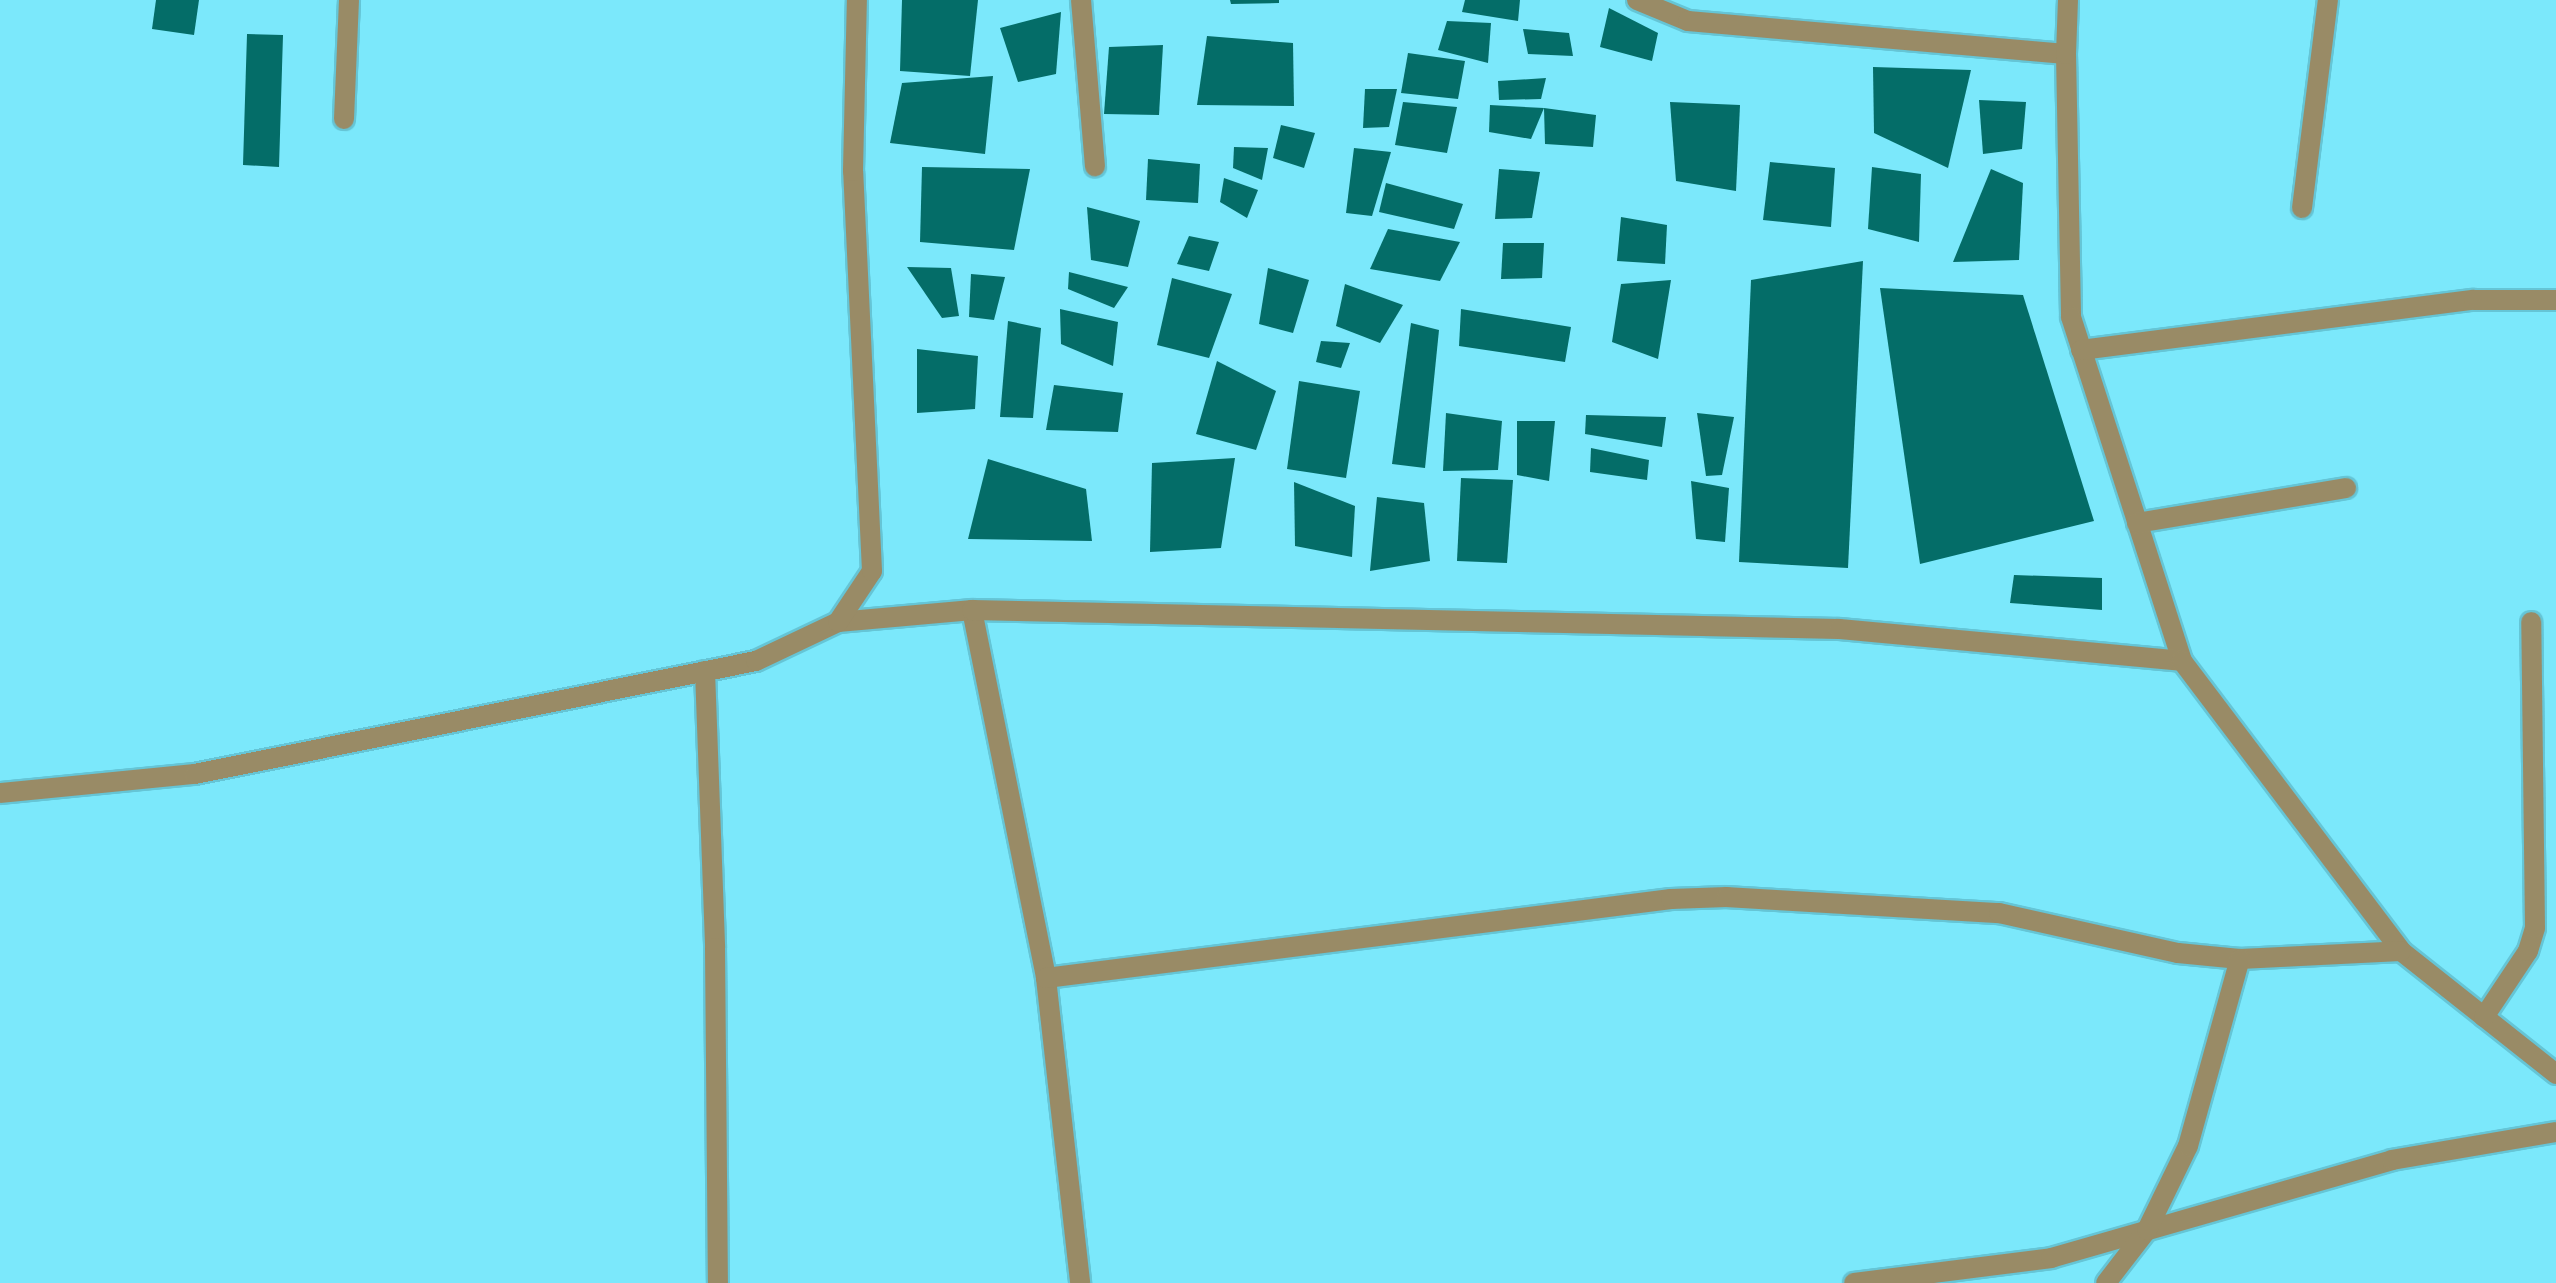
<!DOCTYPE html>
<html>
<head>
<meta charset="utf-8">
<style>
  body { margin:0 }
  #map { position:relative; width:2556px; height:1283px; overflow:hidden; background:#7be8fb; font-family:"Asap Condensed",sans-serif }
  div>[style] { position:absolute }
  .building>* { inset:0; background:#046d68 }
  .roads { filter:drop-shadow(2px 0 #65c5d6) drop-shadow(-2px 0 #65c5d6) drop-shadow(0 2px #65c5d6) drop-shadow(0 -2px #65c5d6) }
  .minor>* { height:20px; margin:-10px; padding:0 10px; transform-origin:10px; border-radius:10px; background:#998b66 }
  span { translate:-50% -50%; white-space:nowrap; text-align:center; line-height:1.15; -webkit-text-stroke:8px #b3eff9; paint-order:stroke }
</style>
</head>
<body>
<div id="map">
  <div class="building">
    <i style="clip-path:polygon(156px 0,199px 0,194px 35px,152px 29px)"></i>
    <i style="clip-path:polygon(902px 0,978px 0,970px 76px,900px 71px)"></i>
    <i style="clip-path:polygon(1230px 0,1279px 0,1279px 3px,1231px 4px)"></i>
    <i style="clip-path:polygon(1465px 0,1520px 0,1518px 21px,1462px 12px)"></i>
    <i style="clip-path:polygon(1609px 8px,1658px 33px,1652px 61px,1600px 47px)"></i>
    <i style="clip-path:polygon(1061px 12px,1056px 74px,1018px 82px,1000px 28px)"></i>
    <i style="clip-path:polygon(1447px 21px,1491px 23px,1488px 63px,1438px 50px)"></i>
    <i style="clip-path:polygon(1523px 29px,1569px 33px,1573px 56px,1528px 54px)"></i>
    <i style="clip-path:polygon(247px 34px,283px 35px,279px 167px,243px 165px)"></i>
    <i style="clip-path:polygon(1207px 36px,1293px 43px,1294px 106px,1197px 105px)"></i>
    <i style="clip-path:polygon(1163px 45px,1159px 115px,1104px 114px,1109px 47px)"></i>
    <i style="clip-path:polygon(1408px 53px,1465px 61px,1458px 99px,1401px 93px)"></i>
    <i style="clip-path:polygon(1873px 67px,1971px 70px,1948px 168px,1874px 133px)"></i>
    <i style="clip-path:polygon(993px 76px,985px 154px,890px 143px,902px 83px)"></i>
    <i style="clip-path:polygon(1546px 78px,1541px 99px,1499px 100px,1498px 81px)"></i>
    <i style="clip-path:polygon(1365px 89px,1397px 89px,1389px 127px,1363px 128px)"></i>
    <i style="clip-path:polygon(1979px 100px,2026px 102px,2022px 149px,1983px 154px)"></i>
    <i style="clip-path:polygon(1403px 102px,1457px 107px,1447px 153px,1395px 145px)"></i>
    <i style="clip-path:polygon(1670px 102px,1740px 105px,1736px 191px,1676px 181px)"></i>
    <i style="clip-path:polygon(1490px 105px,1544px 108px,1531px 139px,1489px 132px)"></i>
    <i style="clip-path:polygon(1544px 108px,1596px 115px,1593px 147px,1545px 144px)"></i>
    <i style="clip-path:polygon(1281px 125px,1315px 133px,1304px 168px,1273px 158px)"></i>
    <i style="clip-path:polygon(1234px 147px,1268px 148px,1262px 180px,1233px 168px)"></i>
    <i style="clip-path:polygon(1354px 148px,1391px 152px,1372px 216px,1346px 213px)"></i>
    <i style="clip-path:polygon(1148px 159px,1200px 164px,1198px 203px,1146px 200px)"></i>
    <i style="clip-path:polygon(1770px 162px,1835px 168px,1831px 227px,1763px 220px)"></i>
    <i style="clip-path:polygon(922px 167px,1030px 169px,1014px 250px,920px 242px)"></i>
    <i style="clip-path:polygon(1872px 167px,1921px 174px,1919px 242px,1868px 229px)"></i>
    <i style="clip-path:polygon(1499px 169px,1540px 172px,1532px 218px,1495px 219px)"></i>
    <i style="clip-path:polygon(1991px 169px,2023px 183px,2019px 260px,1953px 262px)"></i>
    <i style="clip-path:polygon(1224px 178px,1258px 190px,1247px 218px,1220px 202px)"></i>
    <i style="clip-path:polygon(1386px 183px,1463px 204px,1454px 229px,1379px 212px)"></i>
    <i style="clip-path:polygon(1087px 207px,1140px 221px,1128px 267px,1091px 260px)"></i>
    <i style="clip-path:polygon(1621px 217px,1667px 225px,1665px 264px,1617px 261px)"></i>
    <i style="clip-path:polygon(1388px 229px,1460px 242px,1440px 281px,1370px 269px)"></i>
    <i style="clip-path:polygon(1189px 236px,1219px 242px,1209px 271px,1177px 264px)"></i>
    <i style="clip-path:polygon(1503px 243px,1544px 243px,1542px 278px,1501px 279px)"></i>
    <i style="clip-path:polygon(1863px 261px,1848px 568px,1739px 562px,1751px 280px)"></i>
    <i style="clip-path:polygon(907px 267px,951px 268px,959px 316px,942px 318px)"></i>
    <i style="clip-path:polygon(1268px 268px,1309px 280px,1293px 333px,1259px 324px)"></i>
    <i style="clip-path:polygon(1069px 272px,1128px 287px,1114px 308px,1068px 289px)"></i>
    <i style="clip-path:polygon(971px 274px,1005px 277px,994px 320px,969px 317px)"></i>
    <i style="clip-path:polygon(1172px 278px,1232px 294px,1209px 358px,1157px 345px)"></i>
    <i style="clip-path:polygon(1671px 280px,1658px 359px,1612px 342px,1621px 284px)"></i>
    <i style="clip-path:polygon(1345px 284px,1403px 305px,1380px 343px,1336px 326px)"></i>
    <i style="clip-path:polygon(1880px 288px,2023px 295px,2094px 521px,1920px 564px)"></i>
    <i style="clip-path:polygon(1060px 309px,1118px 322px,1113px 366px,1061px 344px)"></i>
    <i style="clip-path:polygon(1461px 309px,1571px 327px,1565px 362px,1459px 346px)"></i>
    <i style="clip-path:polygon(1008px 321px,1041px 328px,1033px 418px,1000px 417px)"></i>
    <i style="clip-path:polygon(1411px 323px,1439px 330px,1425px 468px,1392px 464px)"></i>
    <i style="clip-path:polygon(1321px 341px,1350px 343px,1341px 368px,1316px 362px)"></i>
    <i style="clip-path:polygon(917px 349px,978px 356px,975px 409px,917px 413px)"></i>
    <i style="clip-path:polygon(1217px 361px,1276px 391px,1256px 450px,1196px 434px)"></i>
    <i style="clip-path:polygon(1299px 381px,1360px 391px,1346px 478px,1287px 469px)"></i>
    <i style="clip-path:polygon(1054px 385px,1123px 393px,1118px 432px,1046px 430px)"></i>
    <i style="clip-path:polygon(1446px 413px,1502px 421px,1498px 470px,1443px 471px)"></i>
    <i style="clip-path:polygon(1697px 413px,1734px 417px,1722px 475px,1706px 476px)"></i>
    <i style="clip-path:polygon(1586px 415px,1666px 417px,1662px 447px,1585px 434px)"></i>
    <i style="clip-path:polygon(1517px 421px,1555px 421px,1549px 481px,1517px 475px)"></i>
    <i style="clip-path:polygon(1591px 448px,1649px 460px,1647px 480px,1590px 472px)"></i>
    <i style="clip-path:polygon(1235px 458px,1221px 548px,1150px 552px,1152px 463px)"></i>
    <i style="clip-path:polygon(988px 459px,1086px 489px,1092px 541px,968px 539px)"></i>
    <i style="clip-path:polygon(1461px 478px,1513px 480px,1507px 563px,1457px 561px)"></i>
    <i style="clip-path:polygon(1691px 481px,1729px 488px,1725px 542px,1696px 539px)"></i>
    <i style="clip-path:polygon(1294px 482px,1355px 506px,1352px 557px,1295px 546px)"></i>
    <i style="clip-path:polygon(1377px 497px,1424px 503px,1430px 561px,1370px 571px)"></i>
    <i style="clip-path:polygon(2014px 575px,2102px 578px,2102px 610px,2010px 603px)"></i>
  </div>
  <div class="roads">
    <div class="minor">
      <i style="left:1081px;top:0;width:167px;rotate:85.2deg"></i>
      <i style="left:1637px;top:0;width:55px;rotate:22.4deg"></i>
      <i style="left:1688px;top:21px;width:379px;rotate:5deg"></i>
      <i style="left:2066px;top:54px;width:263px;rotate:88.9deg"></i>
      <i style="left:2071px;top:317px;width:361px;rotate:72.1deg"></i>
      <i style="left:2066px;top:54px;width:54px;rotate:-87.9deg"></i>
      <i style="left:344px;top:119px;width:119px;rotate:-87.6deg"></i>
      <i style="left:2302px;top:208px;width:210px;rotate:-82.9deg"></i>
      <i style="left:2081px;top:350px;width:396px;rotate:-7.3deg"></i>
      <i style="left:2474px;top:300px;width:82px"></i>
      <i style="left:2137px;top:523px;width:212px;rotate:-9.5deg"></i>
      <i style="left:972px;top:610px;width:375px;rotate:78.6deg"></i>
      <i style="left:1046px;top:978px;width:307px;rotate:83.6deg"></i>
      <i style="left:838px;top:622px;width:135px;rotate:-5.1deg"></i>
      <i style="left:972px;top:610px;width:867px;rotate:1.26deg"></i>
      <i style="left:1839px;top:629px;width:344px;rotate:5.3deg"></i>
      <i style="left:2182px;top:661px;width:363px;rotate:52.9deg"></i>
      <i style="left:2401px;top:951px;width:198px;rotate:38.4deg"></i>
      <i style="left:705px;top:671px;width:277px;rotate:87.9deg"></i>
      <i style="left:715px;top:948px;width:335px;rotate:89.5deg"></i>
      <i style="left:0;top:793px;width:196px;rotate:-5.6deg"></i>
      <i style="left:195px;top:774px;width:572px;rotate:-11.39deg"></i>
      <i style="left:756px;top:661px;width:91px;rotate:-25.4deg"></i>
      <i style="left:838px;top:622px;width:61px;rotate:-56.3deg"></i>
      <i style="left:872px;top:571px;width:400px;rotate:-92.7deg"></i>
      <i style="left:853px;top:171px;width:171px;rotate:-88.7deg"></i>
      <i style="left:1046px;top:978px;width:630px;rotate:-7.2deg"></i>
      <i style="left:1671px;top:899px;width:56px;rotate:-2deg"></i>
      <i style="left:1727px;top:897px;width:272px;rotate:3.4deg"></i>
      <i style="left:1999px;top:913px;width:183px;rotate:12.6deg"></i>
      <i style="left:2178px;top:953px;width:62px;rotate:5.5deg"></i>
      <i style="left:2240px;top:959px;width:161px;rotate:-2.8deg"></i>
      <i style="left:2484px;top:1017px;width:79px;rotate:-56.3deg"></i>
      <i style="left:2528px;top:951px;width:24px;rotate:-73deg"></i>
      <i style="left:2535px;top:928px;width:306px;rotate:-90.7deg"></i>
      <i style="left:1854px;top:1283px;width:199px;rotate:-7.2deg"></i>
      <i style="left:2051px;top:1258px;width:355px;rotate:-16deg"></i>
      <i style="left:2392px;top:1160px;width:166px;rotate:-9.7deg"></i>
      <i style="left:2106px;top:1283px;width:67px;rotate:-52.3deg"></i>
      <i style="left:2147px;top:1230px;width:93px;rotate:-64deg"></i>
      <i style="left:2188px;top:1146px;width:194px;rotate:-74.5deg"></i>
    </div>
  </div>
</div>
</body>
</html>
